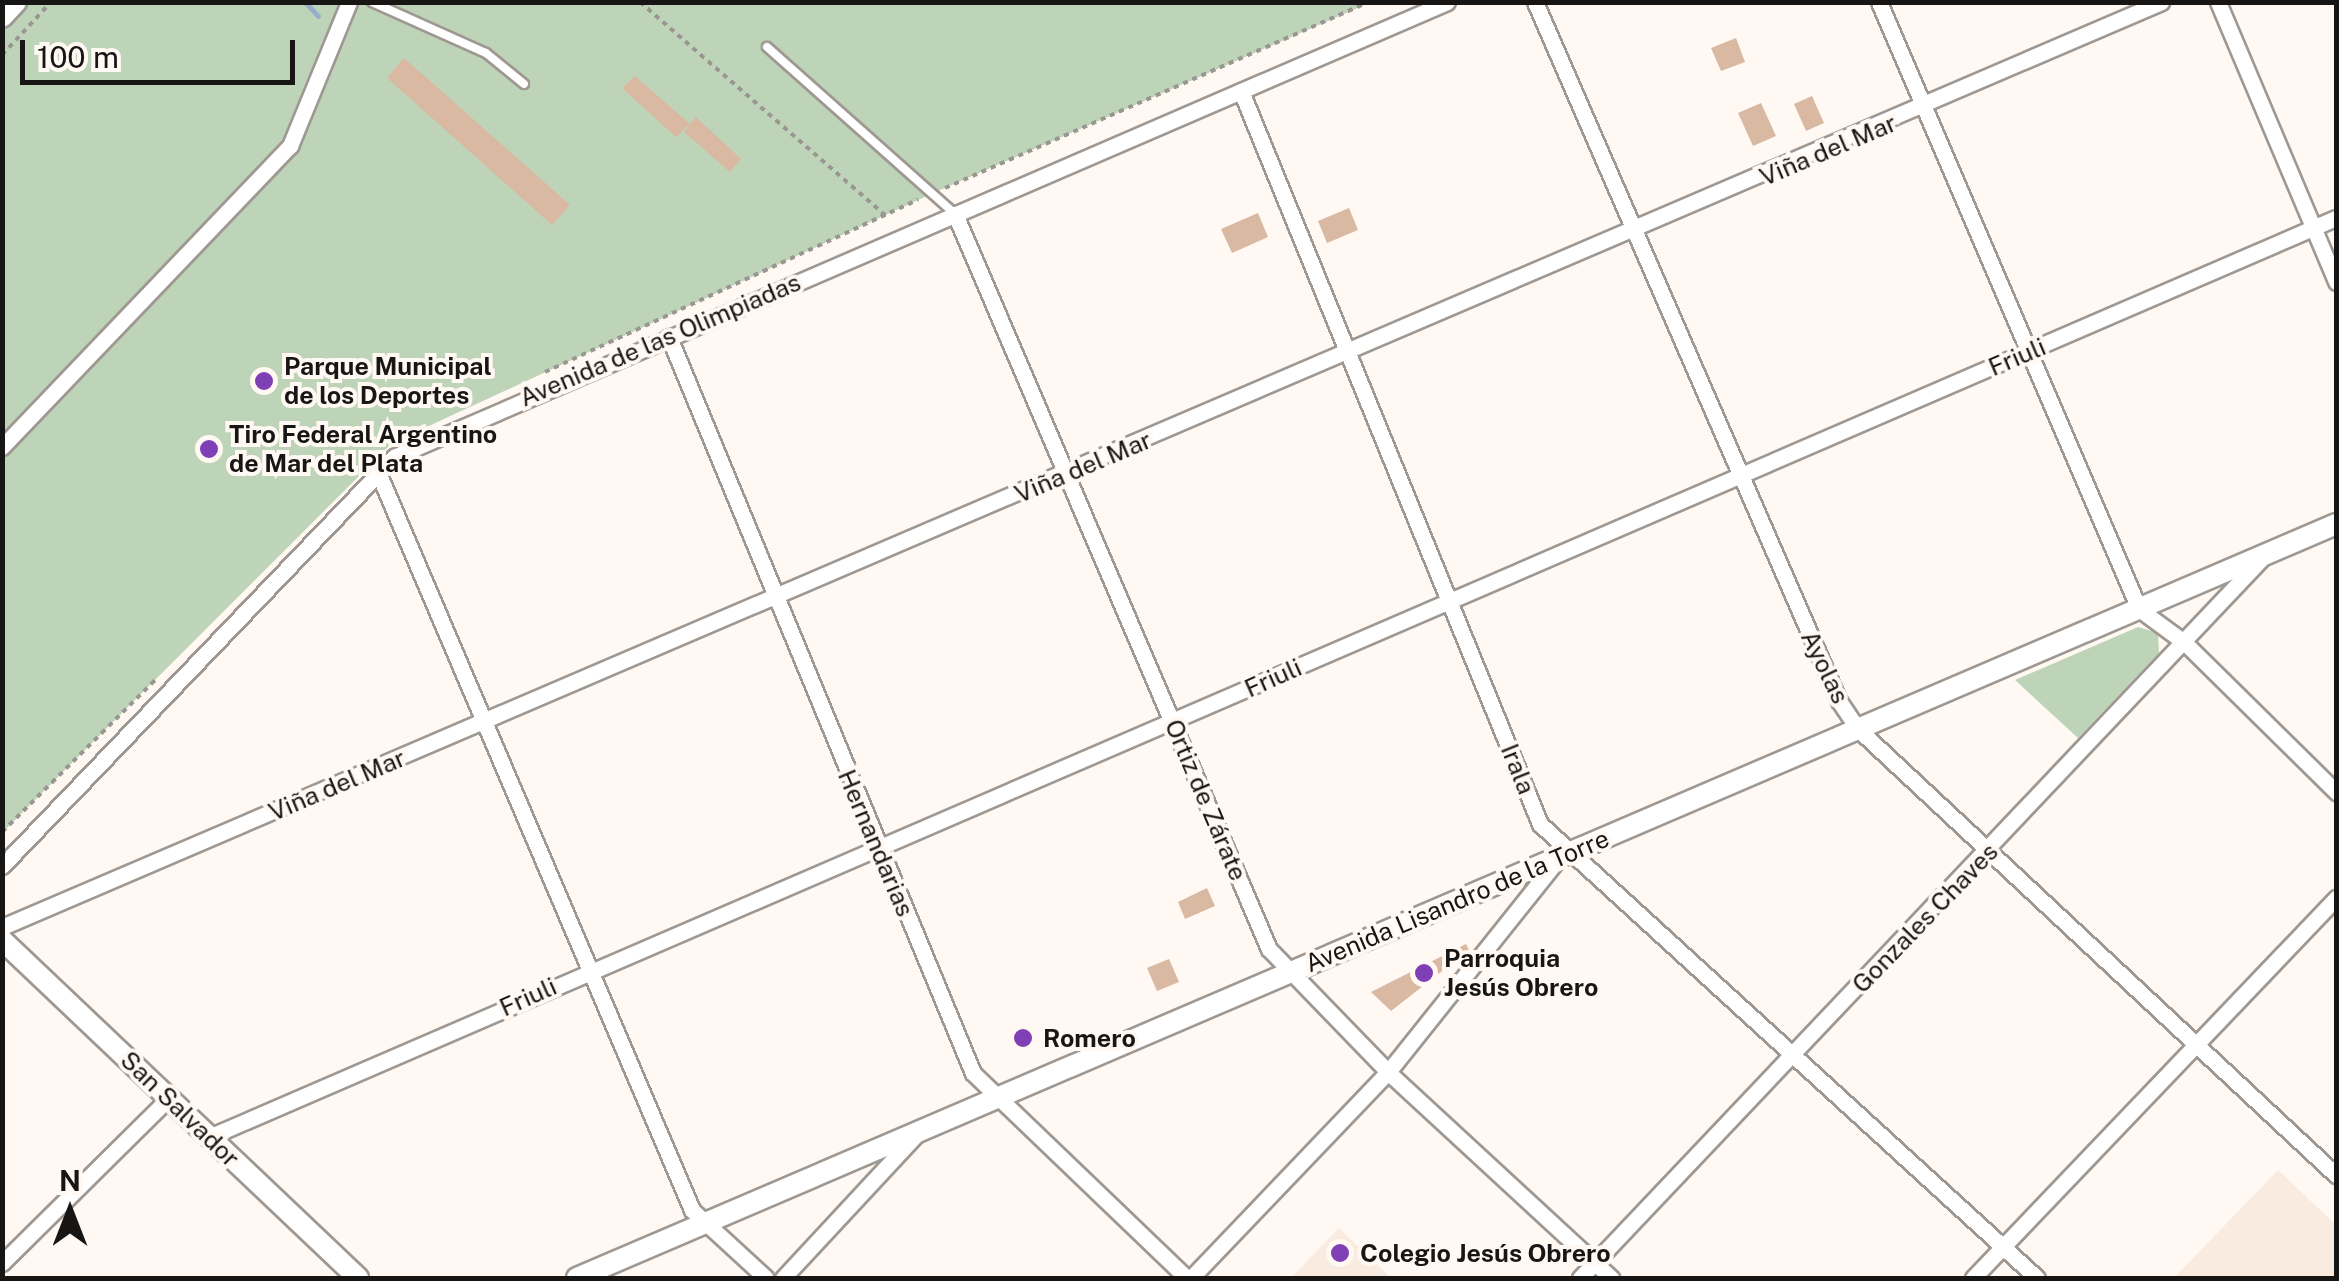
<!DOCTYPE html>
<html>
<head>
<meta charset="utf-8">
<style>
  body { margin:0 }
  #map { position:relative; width:2339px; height:1281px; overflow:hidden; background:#fff8f3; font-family:"Public Sans",sans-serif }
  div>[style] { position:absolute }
  .built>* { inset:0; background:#f9ebdf }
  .green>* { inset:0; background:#bdd4b8 }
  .stream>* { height:5px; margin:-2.5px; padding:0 2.5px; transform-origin:2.5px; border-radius:2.5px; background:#99aecb }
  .building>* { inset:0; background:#d9b9a2 }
  .path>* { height:4px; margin-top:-2px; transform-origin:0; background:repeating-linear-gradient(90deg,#9a9692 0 5px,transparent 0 10px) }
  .roads { filter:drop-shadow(2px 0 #9f9892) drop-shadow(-2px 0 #9f9892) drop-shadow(0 2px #9f9892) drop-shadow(0 -2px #9f9892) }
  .service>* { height:8px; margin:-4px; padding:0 4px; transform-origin:4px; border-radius:4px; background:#fff }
  .minor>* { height:15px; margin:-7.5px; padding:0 7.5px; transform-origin:7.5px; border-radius:7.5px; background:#fff }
  .tertiary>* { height:20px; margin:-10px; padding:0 10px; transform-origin:10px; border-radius:10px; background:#fff }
  .dots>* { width:28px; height:28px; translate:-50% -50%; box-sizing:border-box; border:5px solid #fff8f3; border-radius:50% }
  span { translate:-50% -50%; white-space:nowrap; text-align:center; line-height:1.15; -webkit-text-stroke:8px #fff8f3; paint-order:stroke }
  .street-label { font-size:25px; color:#181614 }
  .poi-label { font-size:25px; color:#181614; font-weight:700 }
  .left { translate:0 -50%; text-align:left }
  .frame { position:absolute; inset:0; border:5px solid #181614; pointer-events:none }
  .north { position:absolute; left:20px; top:1161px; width:100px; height:100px; -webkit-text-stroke:8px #fff8f3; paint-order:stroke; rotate:0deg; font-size:28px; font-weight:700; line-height:40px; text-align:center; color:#181614 }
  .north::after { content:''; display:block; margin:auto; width:35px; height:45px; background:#181614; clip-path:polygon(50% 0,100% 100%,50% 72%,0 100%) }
  .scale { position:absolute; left:20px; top:40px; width:275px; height:45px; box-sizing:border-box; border:5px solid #181614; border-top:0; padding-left:12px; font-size:30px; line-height:35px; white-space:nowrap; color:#181614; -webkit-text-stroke:8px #fff8f3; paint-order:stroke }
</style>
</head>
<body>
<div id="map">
  <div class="built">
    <i style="clip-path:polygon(2278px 1170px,2336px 1225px,2335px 1278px,2174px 1278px)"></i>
    <i style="clip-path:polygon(1339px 1228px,1391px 1278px,1291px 1278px)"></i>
  </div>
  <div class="green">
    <i style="clip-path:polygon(30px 3px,1369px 3px,931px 194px,392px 443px,3px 832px,2px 31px)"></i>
    <i style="clip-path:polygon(2138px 627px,2158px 633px,2159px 653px,2078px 738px,2015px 680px)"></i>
  </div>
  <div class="stream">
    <i style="left:305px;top:2px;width:19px;rotate:47deg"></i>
  </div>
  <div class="building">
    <i style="clip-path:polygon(1736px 38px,1745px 62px,1721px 71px,1711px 48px)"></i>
    <i style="clip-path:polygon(404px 58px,570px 205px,552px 225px,387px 78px)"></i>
    <i style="clip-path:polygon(635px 76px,690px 124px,676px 137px,622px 88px)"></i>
    <i style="clip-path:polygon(1812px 96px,1824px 123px,1806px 131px,1794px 104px)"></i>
    <i style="clip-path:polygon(1761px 103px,1776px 136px,1753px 146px,1738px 113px)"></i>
    <i style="clip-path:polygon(696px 117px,741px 159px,730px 172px,684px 132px)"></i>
    <i style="clip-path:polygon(1349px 208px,1358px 230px,1327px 243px,1318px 221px)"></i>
    <i style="clip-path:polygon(1258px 213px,1268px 237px,1232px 253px,1221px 229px)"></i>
    <i style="clip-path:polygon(1207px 888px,1215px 906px,1185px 919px,1178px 902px)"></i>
    <i style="clip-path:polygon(1466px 944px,1469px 950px,1391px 1011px,1371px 992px)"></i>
    <i style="clip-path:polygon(1169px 959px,1179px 982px,1157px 991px,1147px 968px)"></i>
  </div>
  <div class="path">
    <i style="left:640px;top:2px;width:325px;rotate:41deg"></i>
    <i style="left:2px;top:55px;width:72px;rotate:-47.2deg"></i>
    <i style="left:945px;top:188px;width:463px;rotate:-23.7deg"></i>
    <i style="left:545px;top:372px;width:411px;rotate:-24.8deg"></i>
    <i style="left:2px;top:832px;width:216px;rotate:-44.8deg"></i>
  </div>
  <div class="roads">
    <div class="service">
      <i style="left:372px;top:2px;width:125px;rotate:24.1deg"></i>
      <i style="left:486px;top:53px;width:49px;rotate:39.2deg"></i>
      <i style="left:767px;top:47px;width:251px;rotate:41.6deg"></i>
    </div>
    <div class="minor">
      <i style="left:1535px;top:2px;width:762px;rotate:66.5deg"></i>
      <i style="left:1839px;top:701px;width:34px;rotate:56deg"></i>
      <i style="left:1858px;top:729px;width:654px;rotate:43.02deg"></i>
      <i style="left:1879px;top:2px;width:660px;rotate:66.81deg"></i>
      <i style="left:2139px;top:609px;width:56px;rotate:36.3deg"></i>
      <i style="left:2184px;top:642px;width:214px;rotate:44.6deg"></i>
      <i style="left:2218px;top:2px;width:304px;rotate:67.1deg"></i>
      <i style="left:1241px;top:91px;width:792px;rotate:67.81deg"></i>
      <i style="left:1540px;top:824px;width:673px;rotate:42.41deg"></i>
      <i style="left:955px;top:214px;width:799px;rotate:66.87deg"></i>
      <i style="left:1269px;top:949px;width:171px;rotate:45.9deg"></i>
      <i style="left:1388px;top:1072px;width:304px;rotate:42.7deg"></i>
      <i style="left:669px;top:337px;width:796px;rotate:67.56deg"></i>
      <i style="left:973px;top:1073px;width:296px;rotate:43.8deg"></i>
      <i style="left:2px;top:447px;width:417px;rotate:-46.3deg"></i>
      <i style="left:290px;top:146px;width:156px;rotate:-67.7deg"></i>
      <i style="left:377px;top:470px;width:804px;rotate:66.94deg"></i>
      <i style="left:692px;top:1210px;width:100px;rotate:42.6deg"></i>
      <i style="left:2px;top:866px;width:567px;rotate:-46.22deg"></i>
      <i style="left:394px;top:457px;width:1147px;rotate:-23.37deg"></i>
      <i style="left:2px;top:927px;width:2349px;rotate:-23.19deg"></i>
      <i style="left:209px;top:1137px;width:2317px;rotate:-23.37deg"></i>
      <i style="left:2px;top:1263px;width:236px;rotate:-44.7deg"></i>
      <i style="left:783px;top:1278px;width:195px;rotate:-47.1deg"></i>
      <i style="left:1191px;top:1278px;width:285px;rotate:-46.3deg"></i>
      <i style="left:1388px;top:1072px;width:271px;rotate:-51.4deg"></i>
      <i style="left:1580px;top:1278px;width:990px;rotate:-46.55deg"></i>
      <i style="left:1973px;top:1278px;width:526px;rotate:-46.31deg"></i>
    </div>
    <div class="tertiary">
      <i style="left:2px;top:17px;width:21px;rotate:-47deg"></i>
      <i style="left:2px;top:940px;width:491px;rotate:43.5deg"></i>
      <i style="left:577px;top:1278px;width:1914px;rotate:-23.2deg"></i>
    </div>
  </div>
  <div class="dots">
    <i style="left:264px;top:381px;background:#7f40b5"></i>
    <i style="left:209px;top:449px;background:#7f40b5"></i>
    <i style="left:1424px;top:973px;background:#7f40b5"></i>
    <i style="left:1023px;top:1038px;background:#7f40b5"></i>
    <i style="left:1340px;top:1253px;background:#7f40b5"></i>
  </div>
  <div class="street-label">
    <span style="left:1828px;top:150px;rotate:-23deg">Viña del Mar</span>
    <span style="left:660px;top:340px;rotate:-23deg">Avenida de las Olimpiadas</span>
    <span style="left:2017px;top:357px;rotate:-23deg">Friuli</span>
    <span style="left:1083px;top:467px;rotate:-23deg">Viña del Mar</span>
    <span style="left:1825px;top:667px;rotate:64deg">Ayolas</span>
    <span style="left:1273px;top:678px;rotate:-24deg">Friuli</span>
    <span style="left:1518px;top:769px;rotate:68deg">Irala</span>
    <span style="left:337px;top:785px;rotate:-23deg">Viña del Mar</span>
    <span style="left:1206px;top:800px;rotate:67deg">Ortiz de Zárate</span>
    <span style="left:876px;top:843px;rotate:67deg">Hernandarias</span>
    <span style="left:1457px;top:901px;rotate:-23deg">Avenida Lisandro de la Torre</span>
    <span style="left:1925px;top:918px;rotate:-46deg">Gonzales Chaves</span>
    <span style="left:528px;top:997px;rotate:-24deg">Friuli</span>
    <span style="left:180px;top:1109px;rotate:44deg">San Salvador</span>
  </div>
  <div class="poi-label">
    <span class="left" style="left:284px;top:381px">Parque Municipal<br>de los Deportes</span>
    <span class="left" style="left:229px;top:449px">Tiro Federal Argentino<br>de Mar del Plata</span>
    <span class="left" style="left:1444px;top:973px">Parroquia<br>Jesús Obrero</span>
    <span class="left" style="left:1043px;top:1038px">Romero</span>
    <span class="left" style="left:1360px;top:1253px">Colegio Jesús Obrero</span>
  </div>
  <div class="frame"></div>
  <div class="north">N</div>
  <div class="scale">100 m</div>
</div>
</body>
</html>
